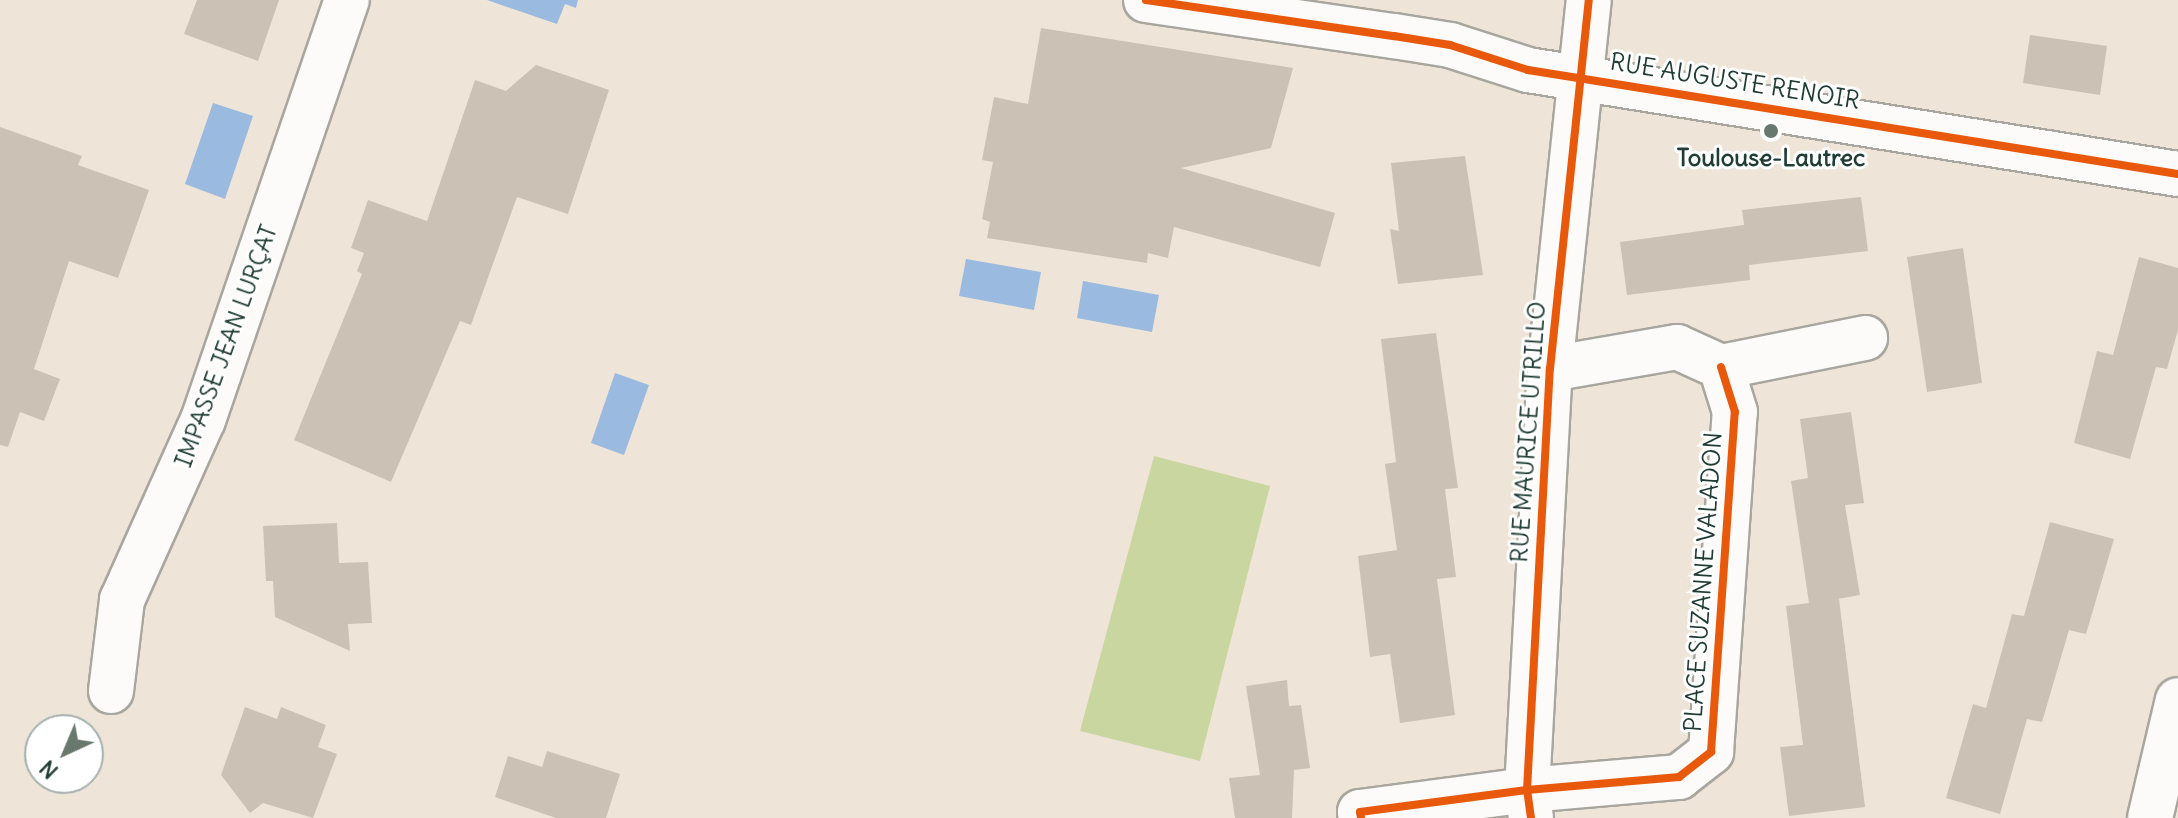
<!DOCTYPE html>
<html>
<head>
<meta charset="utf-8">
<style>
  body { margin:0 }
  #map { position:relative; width:2178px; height:818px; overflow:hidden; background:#eee5d8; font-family:Delius,sans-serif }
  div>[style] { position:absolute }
  .green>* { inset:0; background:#cad69f }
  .water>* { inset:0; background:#9bbadf }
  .building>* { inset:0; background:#ccc1b5 }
  .roads { filter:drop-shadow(2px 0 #a8a69e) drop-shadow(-2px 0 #a8a69e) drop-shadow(0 2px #a8a69e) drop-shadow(0 -2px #a8a69e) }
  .street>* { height:44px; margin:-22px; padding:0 22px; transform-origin:22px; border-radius:22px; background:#fcfbf9 }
  .cycleway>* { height:8px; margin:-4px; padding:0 4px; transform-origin:4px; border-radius:4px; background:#e8590c }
  .dots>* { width:22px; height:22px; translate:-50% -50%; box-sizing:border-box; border:4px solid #fff; border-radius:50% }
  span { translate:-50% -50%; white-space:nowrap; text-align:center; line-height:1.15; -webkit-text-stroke:6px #fff; paint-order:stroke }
  .street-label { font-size:24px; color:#1f3d34 }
  .poi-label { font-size:24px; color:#1f3d34; font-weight:700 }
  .north { position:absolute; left:24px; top:714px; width:80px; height:80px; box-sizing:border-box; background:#fff; border:2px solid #a5b1ae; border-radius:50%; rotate:224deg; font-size:22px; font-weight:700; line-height:32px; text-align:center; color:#1f3d34 }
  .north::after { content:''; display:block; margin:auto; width:28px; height:36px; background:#67786d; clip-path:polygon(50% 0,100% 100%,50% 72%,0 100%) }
</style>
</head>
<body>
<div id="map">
  <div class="green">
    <i style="clip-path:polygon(1154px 456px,1270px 486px,1200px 761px,1080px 731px)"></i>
  </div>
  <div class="water">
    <i style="clip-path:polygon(487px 0,578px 0,576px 8px,565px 4px,557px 24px)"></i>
    <i style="clip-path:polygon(213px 103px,253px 116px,225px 199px,185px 184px)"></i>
    <i style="clip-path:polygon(966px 259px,1041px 272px,1034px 310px,959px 296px)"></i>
    <i style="clip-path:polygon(1083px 281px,1159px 295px,1152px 332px,1077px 318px)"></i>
    <i style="clip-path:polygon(615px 373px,649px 385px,624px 455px,591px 443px)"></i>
  </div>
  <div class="building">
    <i style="clip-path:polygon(197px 0,279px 0,258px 61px,184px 34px)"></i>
    <i style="clip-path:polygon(1041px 28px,1293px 68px,1271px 148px,1181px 168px,1335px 213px,1320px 267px,1174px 227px,1168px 258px,1148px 253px,1147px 263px,987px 238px,990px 222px,982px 219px,993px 162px,982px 160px,994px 97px,1028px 104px)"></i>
    <i style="clip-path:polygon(2030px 35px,2107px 46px,2100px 95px,2023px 83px)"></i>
    <i style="clip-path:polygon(536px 65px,609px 90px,568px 214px,517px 197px,471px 325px,460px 321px,391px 482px,294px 440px,362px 274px,357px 271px,364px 253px,351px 248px,368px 200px,427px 221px,475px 80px,506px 91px)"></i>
    <i style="clip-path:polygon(0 127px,82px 156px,78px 165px,149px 190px,118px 278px,69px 261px,34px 369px,60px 379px,44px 421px,20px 412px,8px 447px,0 445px)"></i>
    <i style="clip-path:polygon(1465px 156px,1483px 275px,1398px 284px,1390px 229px,1399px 231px,1391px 163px)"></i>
    <i style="clip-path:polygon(1861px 197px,1868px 251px,1749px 265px,1750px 280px,1627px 295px,1620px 242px,1744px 225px,1742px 210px)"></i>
    <i style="clip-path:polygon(1963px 248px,1982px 383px,1927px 392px,1907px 257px)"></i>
    <i style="clip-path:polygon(2139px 257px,2178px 268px,2178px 330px,2167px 369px,2156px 367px,2130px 459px,2074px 443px,2097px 351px,2113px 355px)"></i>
    <i style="clip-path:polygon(1436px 333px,1458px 488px,1445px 489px,1456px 577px,1437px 579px,1455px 715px,1400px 723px,1390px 654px,1370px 657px,1358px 556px,1397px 550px,1385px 464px,1396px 462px,1381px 339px)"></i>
    <i style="clip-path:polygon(1851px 412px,1864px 503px,1845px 505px,1860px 595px,1832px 600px,1839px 599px,1865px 807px,1789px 816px,1780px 747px,1803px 745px,1786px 606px,1809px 603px,1791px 481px,1808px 478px,1800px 419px)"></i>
    <i style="clip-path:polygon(2050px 522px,2114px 539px,2086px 634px,2069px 630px,2042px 722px,2027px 719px,2000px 814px,1946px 798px,1973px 704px,1986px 708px,2012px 614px,2024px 616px)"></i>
    <i style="clip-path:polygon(337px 523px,339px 563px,368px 562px,372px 623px,348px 624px,350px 651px,275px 617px,273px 581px,266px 581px,263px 526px)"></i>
    <i style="clip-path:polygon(1287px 680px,1289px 706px,1301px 705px,1310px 768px,1294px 770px,1292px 818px,1235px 818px,1229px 778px,1260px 775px,1246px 686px)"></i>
    <i style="clip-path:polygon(245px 707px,277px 719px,281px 707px,326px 725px,318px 747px,337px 754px,313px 818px,263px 803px,250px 813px,221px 775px)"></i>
    <i style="clip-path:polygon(547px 751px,620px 774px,606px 818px,556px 818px,495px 797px,508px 756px,542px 767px)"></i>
  </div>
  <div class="roads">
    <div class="street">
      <i style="left:1146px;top:0;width:251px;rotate:8.3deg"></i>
      <i style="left:1394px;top:36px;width:57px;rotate:9.1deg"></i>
      <i style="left:1450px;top:45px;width:82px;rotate:17.8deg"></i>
      <i style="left:1528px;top:70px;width:658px;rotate:9.09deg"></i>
      <i style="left:1550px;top:369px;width:129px;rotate:-9.8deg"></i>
      <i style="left:1677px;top:347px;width:48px;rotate:24.4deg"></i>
      <i style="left:1721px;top:367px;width:147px;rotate:-11.4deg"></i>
      <i style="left:111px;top:691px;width:92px;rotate:-83.1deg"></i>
      <i style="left:122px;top:600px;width:197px;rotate:-65.8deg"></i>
      <i style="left:203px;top:420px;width:444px;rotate:-71.1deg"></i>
      <i style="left:1361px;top:818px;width:6px;rotate:-99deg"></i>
      <i style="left:1360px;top:812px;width:168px;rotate:-7.5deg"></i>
      <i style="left:1527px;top:790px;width:153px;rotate:-4.9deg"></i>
      <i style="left:1679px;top:777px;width:41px;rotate:-38deg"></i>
      <i style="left:1711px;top:752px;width:341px;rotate:-86deg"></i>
      <i style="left:1735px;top:412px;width:47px;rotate:-107.3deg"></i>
      <i style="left:1531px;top:818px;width:28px;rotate:-98deg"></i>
      <i style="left:1527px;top:790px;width:422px;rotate:-86.9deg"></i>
      <i style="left:1550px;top:369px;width:371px;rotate:-84deg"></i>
      <i style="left:2150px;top:818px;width:121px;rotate:-76.7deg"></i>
    </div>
  </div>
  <div class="cycleway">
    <i style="left:1146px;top:0;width:251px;rotate:8.3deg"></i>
    <i style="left:1394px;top:36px;width:57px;rotate:9.1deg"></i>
    <i style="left:1450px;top:45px;width:82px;rotate:17.8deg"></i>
    <i style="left:1528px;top:70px;width:658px;rotate:9.09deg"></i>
    <i style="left:1361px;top:818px;width:6px;rotate:-99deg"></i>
    <i style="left:1360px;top:812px;width:168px;rotate:-7.5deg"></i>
    <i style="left:1527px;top:790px;width:153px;rotate:-4.9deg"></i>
    <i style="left:1679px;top:777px;width:41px;rotate:-38deg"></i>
    <i style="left:1711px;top:752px;width:341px;rotate:-86deg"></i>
    <i style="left:1735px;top:412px;width:47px;rotate:-107.3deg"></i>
    <i style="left:1531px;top:818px;width:28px;rotate:-98deg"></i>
    <i style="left:1527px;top:790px;width:422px;rotate:-86.9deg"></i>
    <i style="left:1550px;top:369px;width:371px;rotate:-84deg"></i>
  </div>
  <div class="dots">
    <i style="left:1771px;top:131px;background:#67786d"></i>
  </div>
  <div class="street-label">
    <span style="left:1735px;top:81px;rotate:9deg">RUE AUGUSTE RENOIR</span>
    <span style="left:226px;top:346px;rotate:-70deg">IMPASSE JEAN LURÇAT</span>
    <span style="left:1528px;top:432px;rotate:-86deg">RUE MAURICE UTRILLO</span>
    <span style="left:1703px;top:582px;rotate:-86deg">PLACE SUZANNE VALADON</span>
  </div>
  <div class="poi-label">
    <span style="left:1771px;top:158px">Toulouse-Lautrec</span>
  </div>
  <div class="north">N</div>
</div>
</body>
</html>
